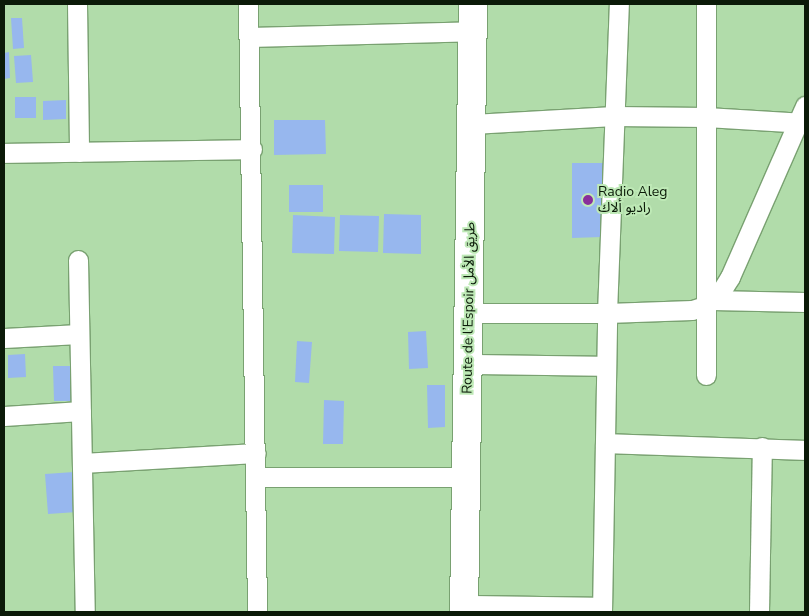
<!DOCTYPE html>
<html>
<head>
<meta charset="utf-8">
<style>
  body { margin:0 }
  #map { position:relative; width:809px; height:616px; overflow:hidden; background:#b1dcaa; font-family:"Nunito Sans","Noto Sans Arabic",sans-serif }
  div>[style] { position:absolute }
  .building>* { inset:0; background:#97b7ee }
  .roads { filter:drop-shadow(1px 0 #79a171) drop-shadow(-1px 0 #79a171) drop-shadow(0 1px #79a171) drop-shadow(0 -1px #79a171) }
  .minor>* { height:19px; margin:-9.5px; padding:0 9.5px; transform-origin:9.5px; border-radius:9.5px; background:#fff }
  .highway>* { height:28px; margin:-14px; padding:0 14px; transform-origin:14px; border-radius:14px; background:#fff }
  .dots>* { width:14px; height:14px; translate:-50% -50%; box-sizing:border-box; border:2px solid #bee9b6; border-radius:50% }
  span { translate:-50% -50%; white-space:nowrap; text-align:center; line-height:1.15; -webkit-text-stroke:4px #bee9b6; paint-order:stroke }
  .poi-label { font-size:14px; color:#0b1a08 }
  .left { translate:0 -50%; text-align:left }
  .street-label { font-size:14px; color:#0b1a08 }
  .frame { position:absolute; inset:0; border:5px solid #0b1a08; pointer-events:none }
</style>
</head>
<body>
<div id="map">
  <div class="building">
    <i style="clip-path:polygon(11px 18px,22px 18px,24px 48px,13px 49px)"></i>
    <i style="clip-path:polygon(9px 52px,10px 78px,4px 79px,4px 53px)"></i>
    <i style="clip-path:polygon(31px 55px,33px 82px,16px 83px,14px 56px)"></i>
    <i style="clip-path:polygon(15px 97px,36px 97px,36px 118px,15px 118px)"></i>
    <i style="clip-path:polygon(66px 100px,66px 119px,43px 120px,43px 101px)"></i>
    <i style="clip-path:polygon(274px 120px,325px 120px,326px 154px,274px 155px)"></i>
    <i style="clip-path:polygon(572px 163px,605px 163px,602px 237px,572px 238px)"></i>
    <i style="clip-path:polygon(289px 185px,323px 185px,323px 212px,289px 212px)"></i>
    <i style="clip-path:polygon(384px 214px,421px 215px,421px 254px,383px 253px)"></i>
    <i style="clip-path:polygon(293px 215px,335px 217px,334px 254px,292px 253px)"></i>
    <i style="clip-path:polygon(340px 215px,379px 216px,378px 252px,339px 251px)"></i>
    <i style="clip-path:polygon(426px 331px,428px 368px,409px 369px,408px 332px)"></i>
    <i style="clip-path:polygon(297px 341px,312px 342px,309px 383px,295px 382px)"></i>
    <i style="clip-path:polygon(25px 354px,26px 377px,8px 378px,8px 355px)"></i>
    <i style="clip-path:polygon(53px 366px,72px 366px,73px 401px,54px 401px)"></i>
    <i style="clip-path:polygon(427px 385px,445px 385px,445px 427px,428px 428px)"></i>
    <i style="clip-path:polygon(324px 400px,344px 401px,343px 444px,323px 444px)"></i>
    <i style="clip-path:polygon(74px 472px,77px 512px,48px 514px,45px 474px)"></i>
  </div>
  <div class="roads">
    <div class="minor">
      <i style="left:77px;top:4px;width:148px;rotate:89.2deg"></i>
      <i style="left:248px;top:4px;width:608px;rotate:89.15deg"></i>
      <i style="left:249px;top:37px;width:224px;rotate:-1.5deg"></i>
      <i style="left:472px;top:124px;width:142px;rotate:-3.2deg"></i>
      <i style="left:614px;top:116px;width:92px;rotate:0.6deg"></i>
      <i style="left:706px;top:117px;width:99px;rotate:3.5deg"></i>
      <i style="left:4px;top:153px;width:248px;rotate:-0.9deg"></i>
      <i style="left:78px;top:260px;width:352px;rotate:88.9deg"></i>
      <i style="left:712px;top:300px;width:93px;rotate:1.2deg"></i>
      <i style="left:469px;top:313px;width:138px"></i>
      <i style="left:607px;top:313px;width:85px;rotate:-2deg"></i>
      <i style="left:692px;top:310px;width:14px;rotate:-17deg"></i>
      <i style="left:705px;top:306px;width:20px;rotate:-41deg"></i>
      <i style="left:720px;top:293px;width:19px;rotate:-58deg"></i>
      <i style="left:730px;top:277px;width:187px;rotate:-66.3deg"></i>
      <i style="left:4px;top:338px;width:75px;rotate:-3.1deg"></i>
      <i style="left:467px;top:364px;width:139px;rotate:0.8deg"></i>
      <i style="left:706px;top:375px;width:371px;rotate:-90deg"></i>
      <i style="left:4px;top:416px;width:77px;rotate:-3.7deg"></i>
      <i style="left:605px;top:443px;width:200px;rotate:2deg"></i>
      <i style="left:82px;top:463px;width:174px;rotate:-3.3deg"></i>
      <i style="left:256px;top:477px;width:209px"></i>
      <i style="left:464px;top:605px;width:138px;rotate:0.8deg"></i>
      <i style="left:602px;top:612px;width:299px;rotate:-89deg"></i>
      <i style="left:607px;top:313px;width:309px;rotate:-87.8deg"></i>
      <i style="left:759px;top:612px;width:165px;rotate:-89deg"></i>
    </div>
    <div class="highway">
      <i style="left:464px;top:612px;width:608px;rotate:-89.15deg"></i>
    </div>
  </div>
  <div class="dots">
    <i style="left:588px;top:200px;background:#892f9b"></i>
  </div>
  <div class="poi-label">
    <span class="left" style="left:598px;top:200px">Radio Aleg<br>راديو ألاك</span>
  </div>
  <div class="street-label">
    <span style="left:469px;top:308px;rotate:-89deg">Route de l’Espoir طريق الأمل</span>
  </div>
  <div class="frame"></div>
</div>
</body>
</html>
